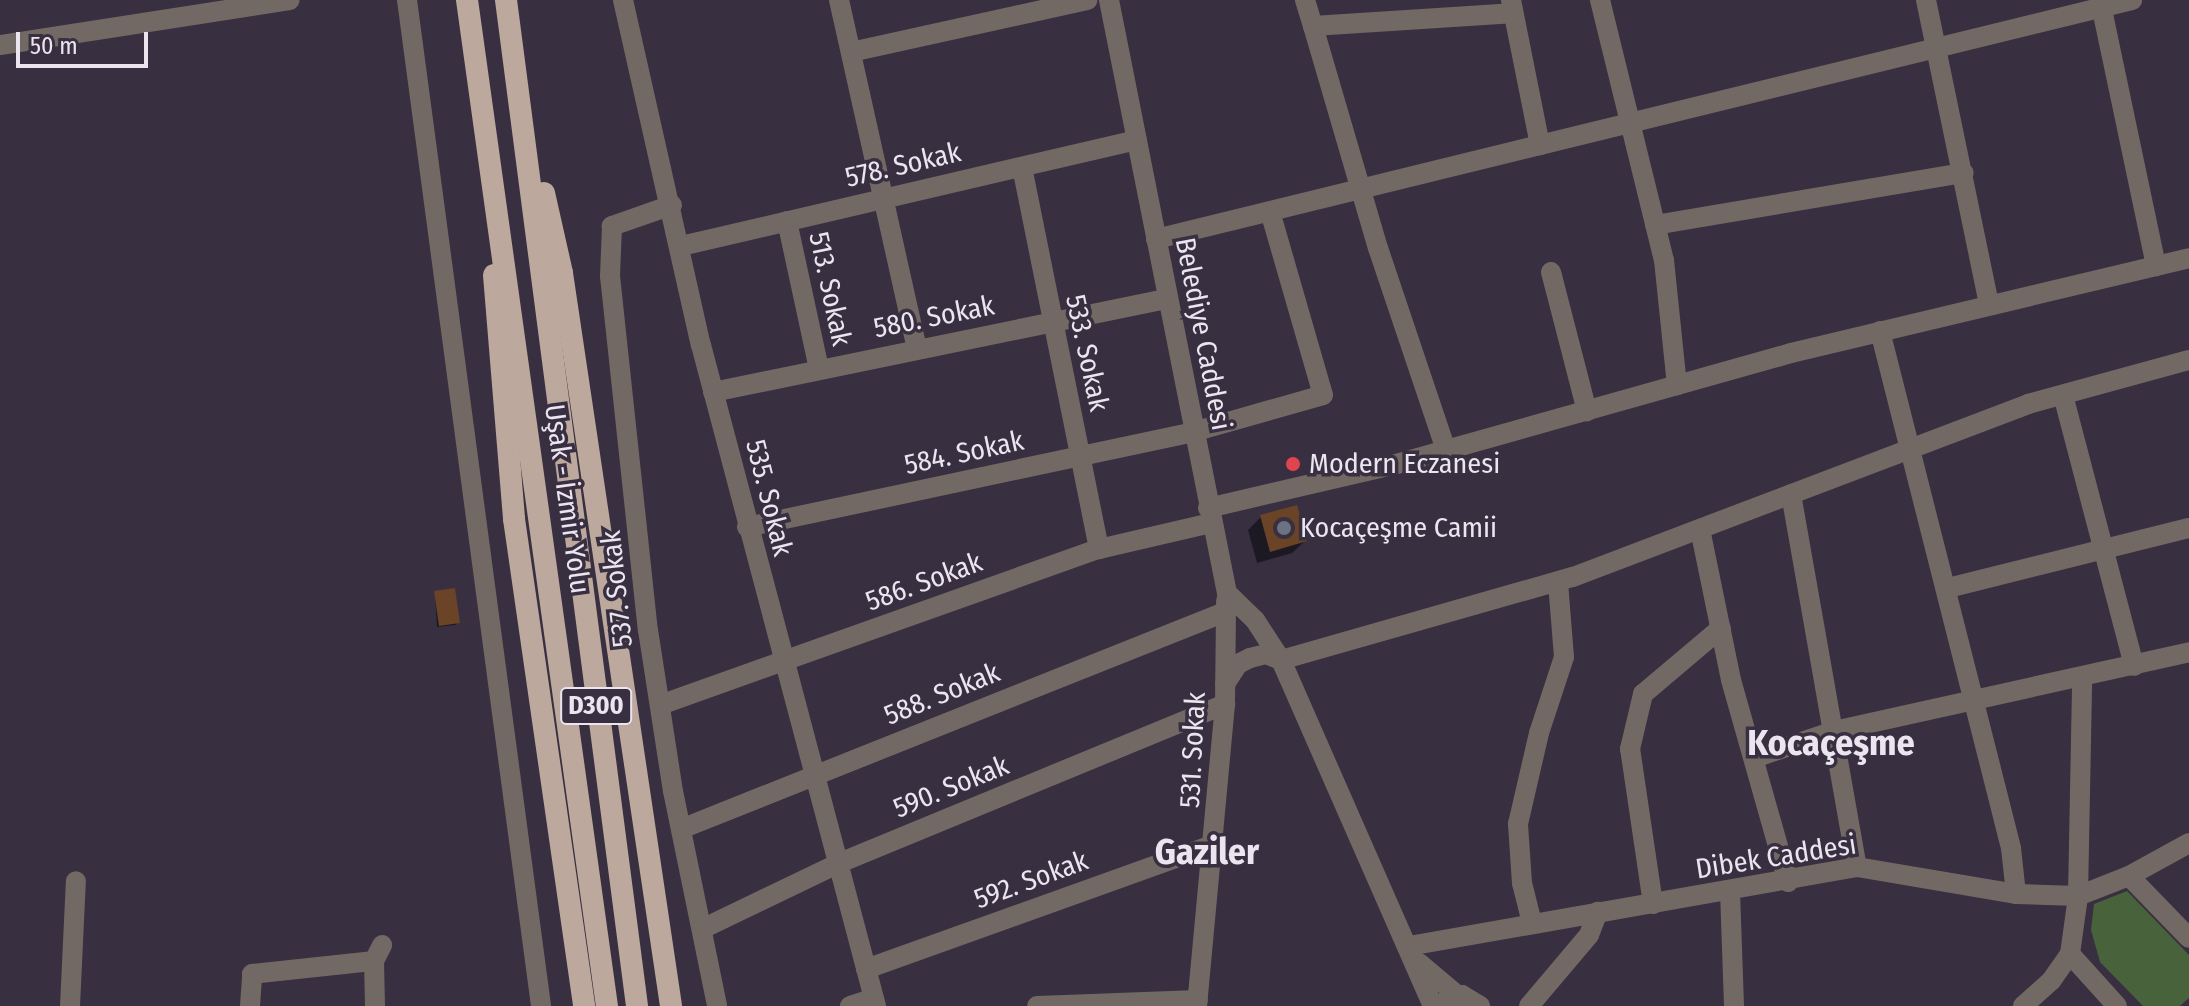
<!DOCTYPE html>
<html>
<head>
<meta charset="utf-8">
<style>
  body { margin:0 }
  #map { position:relative; width:2189px; height:1006px; overflow:hidden; background:#382f40; font-family:"Fira Sans Condensed",sans-serif }
  div>[style] { position:absolute }
  .green>* { inset:0; background:#48623b }
  .shadow>* { inset:0; background:#0007 }
  .building>* { inset:0; background:#6b4326 }
  .minor>* { height:20px; margin:-10px; padding:0 10px; transform-origin:10px; border-radius:10px; background:#726964 }
  .tertiary>* { height:20px; margin:-10px; padding:0 10px; transform-origin:10px; border-radius:10px; background:#726964 }
  .trunk>* { height:22px; margin:-11px; padding:0 11px; transform-origin:11px; border-radius:11px; background:#bca89c }
  .dots>* { width:22px; height:22px; translate:-50% -50%; box-sizing:border-box; border:4px solid #382f40; border-radius:50% }
  span { translate:-50% -50%; white-space:nowrap; text-align:center; line-height:1.15; -webkit-text-stroke:7px #382f40; paint-order:stroke }
  .shield-label span { padding:2px 6px; background:#382f40; border:2px solid; border-radius:6px; -webkit-text-stroke-width:0 }
  .shield-label { font-size:26px; color:#ebe5f0; font-weight:700 }
  .street-label { font-size:28px; color:#ebe5f0 }
  .poi-label { font-size:28px; color:#ebe5f0 }
  .left { translate:0 -50%; text-align:left }
  .district-label { font-size:36px; color:#ebe5f0; font-weight:700 }
  .scale { position:absolute; left:16px; top:32px; width:132px; height:36px; box-sizing:border-box; border:4px solid #ebe5f0; border-top:0; padding-left:10px; font-size:24px; line-height:28px; white-space:nowrap; color:#ebe5f0; -webkit-text-stroke:6px #382f40; paint-order:stroke }
</style>
</head>
<body>
<div id="map">
  <div class="green">
    <i style="clip-path:polygon(2127px 891px,2189px 955px,2189px 998px,2180px 1006px,2143px 1006px,2100px 962px,2091px 930px,2094px 904px)"></i>
  </div>
  <div class="shadow">
    <i style="clip-path:polygon(1261px 517px,1305px 541px,1292px 553px,1257px 563px,1248px 530px)"></i>
    <i style="clip-path:polygon(435px 593px,458px 622px,455px 625px,437px 627px)"></i>
  </div>
  <div class="building">
    <i style="clip-path:polygon(1297px 505px,1307px 541px,1270px 552px,1260px 515px)"></i>
    <i style="clip-path:polygon(455px 588px,460px 623px,439px 626px,434px 591px)"></i>
  </div>
  <div class="minor">
    <i style="left:407px;top:0;width:1015px;rotate:82.41deg"></i>
    <i style="left:839px;top:0;width:357px;rotate:77.4deg"></i>
    <i style="left:1305px;top:0;width:27px;rotate:73deg"></i>
    <i style="left:1313px;top:26px;width:199px;rotate:-3.7deg"></i>
    <i style="left:1511px;top:0;width:148px;rotate:78.7deg"></i>
    <i style="left:1926px;top:0;width:309px;rotate:78.3deg"></i>
    <i style="left:2100px;top:0;width:272px;rotate:78.1deg"></i>
    <i style="left:1313px;top:26px;width:231px;rotate:73.7deg"></i>
    <i style="left:1378px;top:248px;width:213px;rotate:71.4deg"></i>
    <i style="left:0;top:45px;width:293px;rotate:-8.8deg"></i>
    <i style="left:851px;top:52px;width:242px;rotate:-12.4deg"></i>
    <i style="left:1022px;top:167px;width:390px;rotate:78.6deg"></i>
    <i style="left:672px;top:205px;width:64px;rotate:160.7deg"></i>
    <i style="left:612px;top:226px;width:50px;rotate:92.3deg"></i>
    <i style="left:610px;top:276px;width:356px;rotate:83.9deg"></i>
    <i style="left:648px;top:630px;width:163px;rotate:81.2deg"></i>
    <i style="left:673px;top:791px;width:219px;rotate:78.4deg"></i>
    <i style="left:787px;top:221px;width:151px;rotate:77.8deg"></i>
    <i style="left:1655px;top:225px;width:313px;rotate:-9.6deg"></i>
    <i style="left:1156px;top:239px;width:1005px;rotate:-13.76deg"></i>
    <i style="left:681px;top:246px;width:468px;rotate:-13.1deg"></i>
    <i style="left:1551px;top:272px;width:144px;rotate:75.5deg"></i>
    <i style="left:1880px;top:331px;width:533px;rotate:75.78deg"></i>
    <i style="left:2011px;top:848px;width:46px;rotate:83.8deg"></i>
    <i style="left:713px;top:392px;width:463px;rotate:-11.6deg"></i>
    <i style="left:2063px;top:395px;width:280px;rotate:75.3deg"></i>
    <i style="left:1791px;top:494px;width:379px;rotate:80deg"></i>
    <i style="left:747px;top:527px;width:456px;rotate:-12deg"></i>
    <i style="left:1193px;top:432px;width:135px;rotate:-15.9deg"></i>
    <i style="left:1323px;top:395px;width:191px;rotate:-106.1deg"></i>
    <i style="left:1700px;top:529px;width:154px;rotate:78.4deg"></i>
    <i style="left:1731px;top:680px;width:210px;rotate:74.2deg"></i>
    <i style="left:1948px;top:588px;width:248px;rotate:-14deg"></i>
    <i style="left:1225px;top:684px;width:24px;rotate:-57deg"></i>
    <i style="left:1238px;top:664px;width:13px;rotate:-27deg"></i>
    <i style="left:1250px;top:658px;width:16px;rotate:-14deg"></i>
    <i style="left:1266px;top:654px;width:16px;rotate:22deg"></i>
    <i style="left:1281px;top:660px;width:304px;rotate:-15.9deg"></i>
    <i style="left:1573px;top:577px;width:487px;rotate:-20.8deg"></i>
    <i style="left:2028px;top:404px;width:167px;rotate:-15.3deg"></i>
    <i style="left:660px;top:705px;width:466px;rotate:-19.6deg"></i>
    <i style="left:1099px;top:549px;width:115px;rotate:-13.1deg"></i>
    <i style="left:1754px;top:758px;width:84px;rotate:-18.6deg"></i>
    <i style="left:1834px;top:731px;width:364px;rotate:-12.5deg"></i>
    <i style="left:681px;top:829px;width:586px;rotate:-21.75deg"></i>
    <i style="left:2129px;top:876px;width:86px;rotate:45.9deg"></i>
    <i style="left:1730px;top:891px;width:115px;rotate:88deg"></i>
    <i style="left:1653px;top:904px;width:157px;rotate:-98.4deg"></i>
    <i style="left:1630px;top:749px;width:57px;rotate:-76.7deg"></i>
    <i style="left:1643px;top:694px;width:102px;rotate:-40.2deg"></i>
    <i style="left:1532px;top:923px;width:41px;rotate:-104deg"></i>
    <i style="left:1522px;top:883px;width:59px;rotate:-93.9deg"></i>
    <i style="left:1518px;top:824px;width:93px;rotate:-77deg"></i>
    <i style="left:1539px;top:733px;width:80px;rotate:-71.8deg"></i>
    <i style="left:1564px;top:657px;width:75px;rotate:-94.6deg"></i>
    <i style="left:702px;top:929px;width:150px;rotate:-25.7deg"></i>
    <i style="left:837px;top:864px;width:420px;rotate:-22.4deg"></i>
    <i style="left:1409px;top:946px;width:455px;rotate:-10deg"></i>
    <i style="left:1857px;top:867px;width:161px;rotate:9.6deg"></i>
    <i style="left:2016px;top:894px;width:62px;rotate:1.8deg"></i>
    <i style="left:2078px;top:896px;width:55px;rotate:-21.4deg"></i>
    <i style="left:2129px;top:876px;width:68px;rotate:-28.8deg"></i>
    <i style="left:2070px;top:954px;width:70px;rotate:47.9deg"></i>
    <i style="left:866px;top:969px;width:371px;rotate:-19.7deg"></i>
    <i style="left:70px;top:1006px;width:125px;rotate:-87.3deg"></i>
    <i style="left:250px;top:1006px;width:32px;rotate:-86deg"></i>
    <i style="left:252px;top:974px;width:123px;rotate:-6.1deg"></i>
    <i style="left:375px;top:1006px;width:45px;rotate:-91.3deg"></i>
    <i style="left:374px;top:961px;width:18px;rotate:-63deg"></i>
    <i style="left:850px;top:1006px;width:25px;rotate:-18deg"></i>
    <i style="left:1037px;top:1006px;width:161px;rotate:-2.1deg"></i>
    <i style="left:1197px;top:1006px;width:303px;rotate:-84.7deg"></i>
    <i style="left:1225px;top:704px;width:103px;rotate:-89.4deg"></i>
    <i style="left:1529px;top:1006px;width:93px;rotate:-49.8deg"></i>
    <i style="left:1589px;top:935px;width:25px;rotate:-69deg"></i>
    <i style="left:2023px;top:1006px;width:38px;rotate:-42deg"></i>
    <i style="left:2051px;top:981px;width:33px;rotate:-55deg"></i>
    <i style="left:2070px;top:954px;width:59px;rotate:-82.1deg"></i>
    <i style="left:2078px;top:896px;width:217px;rotate:-88.9deg"></i>
  </div>
  <div class="tertiary">
    <i style="left:623px;top:0;width:354px;rotate:77.3deg"></i>
    <i style="left:701px;top:345px;width:684px;rotate:75.17deg"></i>
    <i style="left:1109px;top:0;width:605px;rotate:78.75deg"></i>
    <i style="left:1227px;top:593px;width:39px;rotate:44deg"></i>
    <i style="left:1255px;top:620px;width:48px;rotate:57deg"></i>
    <i style="left:1281px;top:660px;width:378px;rotate:66.3deg"></i>
    <i style="left:1600px;top:0;width:268px;rotate:76.2deg"></i>
    <i style="left:1664px;top:260px;width:126px;rotate:84.1deg"></i>
    <i style="left:1208px;top:508px;width:190px;rotate:-13.1deg"></i>
    <i style="left:1393px;top:465px;width:413px;rotate:-15.7deg"></i>
    <i style="left:1791px;top:353px;width:409px;rotate:-13.4deg"></i>
    <i style="left:1419px;top:963px;width:48px;rotate:40deg"></i>
    <i style="left:1446px;top:1000px;width:17px;rotate:-17deg"></i>
    <i style="left:1462px;top:995px;width:21px;rotate:31deg"></i>
  </div>
  <div class="trunk">
    <i style="left:467px;top:0;width:1016px;rotate:82.08deg"></i>
    <i style="left:506px;top:0;width:1014px;rotate:82.58deg"></i>
    <i style="left:544px;top:193px;width:82px;rotate:77.3deg"></i>
    <i style="left:562px;top:273px;width:741px;rotate:81.54deg"></i>
    <i style="left:494px;top:275px;width:245px;rotate:85.3deg"></i>
    <i style="left:514px;top:519px;width:492px;rotate:81.8deg"></i>
  </div>
  <div class="dots">
    <i style="left:1293px;top:464px;background:#e0444e"></i>
    <i style="left:1284px;top:528px;background:#6b7280"></i>
  </div>
  <div class="shield-label">
    <span style="left:596px;top:706px">D300</span>
  </div>
  <div class="street-label">
    <span style="left:903px;top:165px;rotate:-13deg">578. Sokak</span>
    <span style="left:830px;top:289px;rotate:78deg">513. Sokak</span>
    <span style="left:934px;top:317px;rotate:-11deg">580. Sokak</span>
    <span style="left:1203px;top:334px;rotate:79deg">Belediye Caddesi</span>
    <span style="left:1087px;top:353px;rotate:78deg">533. Sokak</span>
    <span style="left:964px;top:453px;rotate:-12deg">584. Sokak</span>
    <span style="left:769px;top:498px;rotate:76deg">535. Sokak</span>
    <span style="left:567px;top:499px;rotate:82deg">Uşak - İzmir Yolu</span>
    <span style="left:924px;top:582px;rotate:-20deg">586. Sokak</span>
    <span style="left:617px;top:589px;rotate:-96deg">537. Sokak</span>
    <span style="left:942px;top:694px;rotate:-22deg">588. Sokak</span>
    <span style="left:1193px;top:750px;rotate:-87deg">531. Sokak</span>
    <span style="left:951px;top:787px;rotate:-22deg">590. Sokak</span>
    <span style="left:1776px;top:857px;rotate:-9deg">Dibek Caddesi</span>
    <span style="left:1031px;top:880px;rotate:-20deg">592. Sokak</span>
  </div>
  <div class="poi-label">
    <span class="left" style="left:1309px;top:464px">Modern Eczanesi</span>
    <span class="left" style="left:1300px;top:528px">Kocaçeşme Camii</span>
  </div>
  <div class="district-label">
    <span style="left:1831px;top:744px">Kocaçeşme</span>
    <span style="left:1207px;top:853px">Gaziler</span>
  </div>
  <div class="scale">50 m</div>
</div>
</body>
</html>
